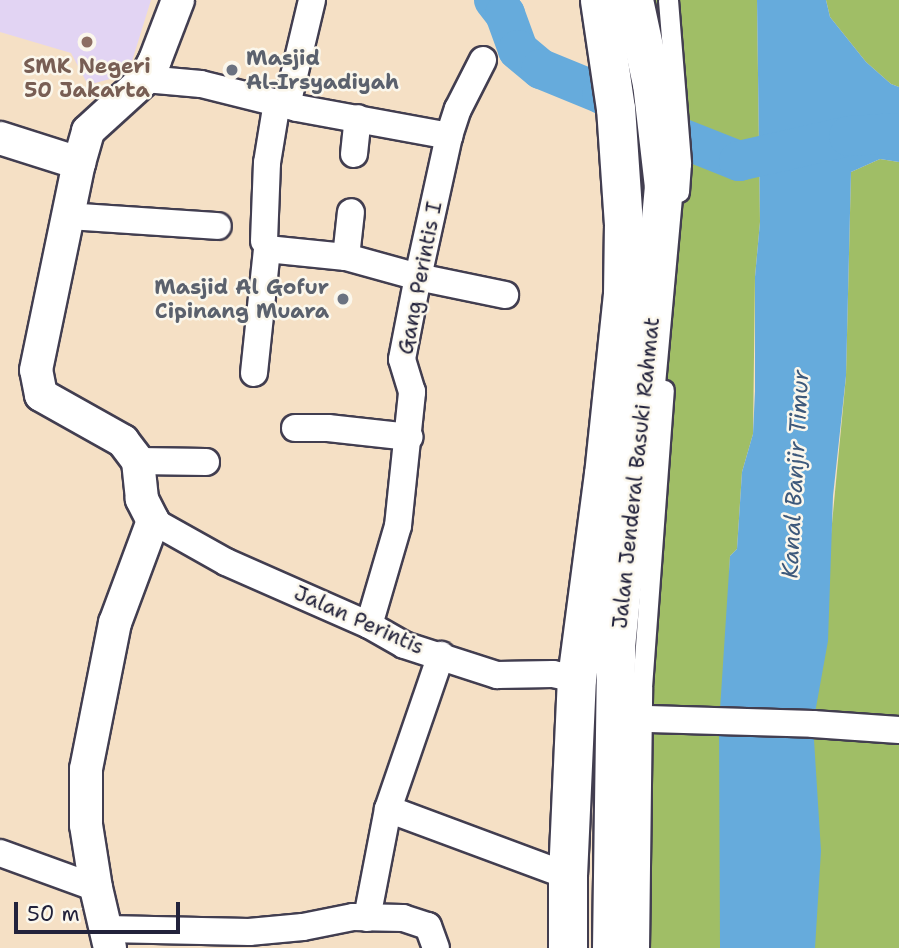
<!DOCTYPE html>
<html>
<head>
<meta charset="utf-8">
<style>
  body { margin:0 }
  #map { position:relative; width:899px; height:948px; overflow:hidden; background:#f5e0c5; font-family:"Shantell Sans",sans-serif }
  div>[style] { position:absolute }
  .built>* { inset:0; background:#e2d4f3 }
  .green>* { inset:0; background:#a0be66 }
  .water>* { inset:0; background:#66abdc }
  .river>* { height:40px; margin:-20px; padding:0 20px; transform-origin:20px; border-radius:20px; background:#66abdc }
  .roads { filter:drop-shadow(2px 0 #423e50) drop-shadow(-2px 0 #423e50) drop-shadow(0 2px #423e50) drop-shadow(0 -2px #423e50) }
  .pedestrian>* { height:19px; margin:-9.5px; padding:0 9.5px; transform-origin:9.5px; border-radius:9.5px; background:#fff }
  .minor>* { height:26px; margin:-13px; padding:0 13px; transform-origin:13px; border-radius:13px; background:#fff }
  .tertiary>* { height:32px; margin:-16px; padding:0 16px; transform-origin:16px; border-radius:16px; background:#fff }
  .primary>* { height:38px; margin:-19px; padding:0 19px; transform-origin:19px; border-radius:19px; background:#fff }
  .dots>* { width:19px; height:19px; translate:-50% -50%; box-sizing:border-box; border:4px solid #fbf7ec; border-radius:50% }
  span { translate:-50% -50%; white-space:nowrap; text-align:center; line-height:1.15; -webkit-text-stroke:5px #fbf7ec; paint-order:stroke }
  .worship-label { font-size:21px; color:#5b616d; font-weight:700 }
  .left { translate:0 -50%; text-align:left }
  .right { translate:-100% -50%; text-align:right }
  .education-label { font-size:21px; color:#785e54; font-weight:700 }
  .street-label { font-size:21px; color:#22223b }
  .water-label { font-size:23px; color:#3d597b; font-style:italic }
  .scale { position:absolute; left:14px; top:902px; width:166px; height:32px; box-sizing:border-box; border:4px solid #22223b; border-top:0; padding-left:9px; font-size:21px; line-height:24px; white-space:nowrap; color:#22223b; -webkit-text-stroke:5px #fbf7ec; paint-order:stroke }
</style>
</head>
<body>
<div id="map">
  <div class="built">
    <i style="clip-path:polygon(0 0,151px 0,128px 74px,88px 85px,71px 53px,0 32px)"></i>
  </div>
  <div class="green">
    <i style="clip-path:polygon(634px 0,757px 0,760px 222px,755px 277px,753px 434px,742px 472px,737px 549px,730px 556px,729px 581px,813px 724px,846px 376px,851px 172px,880px 159px,899px 162px,899px 948px,612px 948px,655px 295px)"></i>
    <i style="clip-path:polygon(826px 0,899px 0,899px 87px,891px 84px,866px 62px,830px 17px)"></i>
  </div>
  <div class="water">
    <i style="clip-path:polygon(757px 0,826px 0,830px 17px,866px 62px,891px 84px,899px 87px,899px 162px,880px 159px,851px 172px,846px 376px,833px 496px,828px 641px,813px 724px,821px 851px,815px 948px,720px 948px,719px 725px,730px 556px,737px 549px,742px 472px,753px 434px,755px 391px,755px 277px,760px 222px)"></i>
  </div>
  <div class="river">
    <i style="left:494px;top:0;width:18px;rotate:52deg"></i>
    <i style="left:505px;top:14px;width:38px;rotate:70deg"></i>
    <i style="left:518px;top:50px;width:30px;rotate:40deg"></i>
    <i style="left:541px;top:69px;width:66px;rotate:22.3deg"></i>
    <i style="left:602px;top:94px;width:85px;rotate:29.6deg"></i>
    <i style="left:676px;top:136px;width:68px;rotate:21.6deg"></i>
    <i style="left:739px;top:161px;width:113px;rotate:-12.8deg"></i>
    <i style="left:849px;top:136px;width:50px;rotate:-3.4deg"></i>
  </div>
  <div class="roads">
    <div class="pedestrian">
      <i style="left:668px;top:0;width:164px;rotate:85.4deg"></i>
      <i style="left:681px;top:163px;width:29px;rotate:94deg"></i>
      <i style="left:639px;top:948px;width:261px;rotate:-89.3deg"></i>
      <i style="left:642px;top:687px;width:298px;rotate:-85.8deg"></i>
    </div>
    <div class="minor">
      <i style="left:145px;top:79px;width:56px;rotate:5.1deg"></i>
      <i style="left:201px;top:84px;width:99px;rotate:14deg"></i>
      <i style="left:297px;top:108px;width:155px;rotate:10.4deg"></i>
      <i style="left:287px;top:105px;width:108px;rotate:-76.6deg"></i>
      <i style="left:354px;top:154px;width:36px;rotate:-84deg"></i>
      <i style="left:67px;top:216px;width:151px;rotate:3.8deg"></i>
      <i style="left:264px;top:241px;width:78px;rotate:-87.8deg"></i>
      <i style="left:267px;top:163px;width:62px;rotate:-80.7deg"></i>
      <i style="left:346px;top:257px;width:45px;rotate:-83.7deg"></i>
      <i style="left:254px;top:373px;width:125px;rotate:-84deg"></i>
      <i style="left:267px;top:249px;width:79px;rotate:5.8deg"></i>
      <i style="left:346px;top:257px;width:75px;rotate:15.5deg"></i>
      <i style="left:418px;top:277px;width:89px;rotate:11.7deg"></i>
      <i style="left:295px;top:428px;width:33px"></i>
      <i style="left:328px;top:428px;width:82px;rotate:6.3deg"></i>
      <i style="left:138px;top:461px;width:68px;rotate:0.8deg"></i>
      <i style="left:153px;top:521px;width:84px;rotate:29.3deg"></i>
      <i style="left:226px;top:562px;width:156px;rotate:23.8deg"></i>
      <i style="left:369px;top:625px;width:40px;rotate:29.7deg"></i>
      <i style="left:404px;top:645px;width:98px;rotate:17.9deg"></i>
      <i style="left:497px;top:675px;width:56px;rotate:-1deg"></i>
      <i style="left:553px;top:674px;width:25px;rotate:12deg"></i>
      <i style="left:369px;top:625px;width:103px;rotate:-73.7deg"></i>
      <i style="left:398px;top:526px;width:135px;rotate:-84deg"></i>
      <i style="left:412px;top:392px;width:34px;rotate:-107deg"></i>
      <i style="left:402px;top:359px;width:84px;rotate:-79deg"></i>
      <i style="left:418px;top:277px;width:144px;rotate:-77.6deg"></i>
      <i style="left:449px;top:136px;width:28px;rotate:-72deg"></i>
      <i style="left:458px;top:109px;width:55px;rotate:-63deg"></i>
      <i style="left:615px;top:718px;width:198px;rotate:1.7deg"></i>
      <i style="left:813px;top:724px;width:86px;rotate:4deg"></i>
      <i style="left:388px;top:809px;width:192px;rotate:20.4deg"></i>
      <i style="left:0;top:853px;width:102px;rotate:20deg"></i>
      <i style="left:367px;top:918px;width:111px;rotate:-79.1deg"></i>
      <i style="left:388px;top:809px;width:163px;rotate:-71deg"></i>
      <i style="left:106px;top:929px;width:143px;rotate:1.2deg"></i>
      <i style="left:249px;top:932px;width:54px;rotate:-5.3deg"></i>
      <i style="left:303px;top:927px;width:51px;rotate:-11.3deg"></i>
      <i style="left:353px;top:917px;width:50px;rotate:1.1deg"></i>
      <i style="left:403px;top:918px;width:26px;rotate:18deg"></i>
      <i style="left:428px;top:926px;width:23px;rotate:70deg"></i>
    </div>
    <div class="tertiary">
      <i style="left:0;top:138px;width:83px;rotate:17.6deg"></i>
      <i style="left:110px;top:948px;width:62px;rotate:-103.1deg"></i>
      <i style="left:96px;top:888px;width:64px;rotate:-99deg"></i>
      <i style="left:86px;top:825px;width:56px;rotate:-90deg"></i>
      <i style="left:86px;top:769px;width:149px;rotate:-78.8deg"></i>
      <i style="left:115px;top:623px;width:109px;rotate:-69.6deg"></i>
      <i style="left:153px;top:521px;width:25px;rotate:-117deg"></i>
      <i style="left:142px;top:499px;width:38px;rotate:-96deg"></i>
      <i style="left:138px;top:461px;width:25px;rotate:-127deg"></i>
      <i style="left:123px;top:441px;width:94px;rotate:-150.7deg"></i>
      <i style="left:41px;top:395px;width:25px;rotate:-101deg"></i>
      <i style="left:36px;top:370px;width:211px;rotate:-78.3deg"></i>
      <i style="left:79px;top:163px;width:33px;rotate:-74deg"></i>
      <i style="left:88px;top:131px;width:77px;rotate:-42.4deg"></i>
      <i style="left:145px;top:79px;width:21px;rotate:-62deg"></i>
      <i style="left:155px;top:60px;width:64px;rotate:-69deg"></i>
    </div>
    <div class="primary">
      <i style="left:568px;top:948px;width:72px;rotate:-90deg"></i>
      <i style="left:568px;top:876px;width:197px;rotate:-87.4deg"></i>
      <i style="left:577px;top:679px;width:206px;rotate:-82.5deg"></i>
      <i style="left:604px;top:475px;width:181px;rotate:-84deg"></i>
      <i style="left:623px;top:295px;width:70px;rotate:-89.2deg"></i>
      <i style="left:624px;top:225px;width:116px;rotate:-93.9deg"></i>
      <i style="left:616px;top:109px;width:110px;rotate:-98.4deg"></i>
      <i style="left:612px;top:948px;width:301px;rotate:-89.2deg"></i>
      <i style="left:616px;top:647px;width:122px;rotate:-84.3deg"></i>
      <i style="left:628px;top:526px;width:99px;rotate:-81.9deg"></i>
      <i style="left:642px;top:428px;width:242px;rotate:-84.8deg"></i>
      <i style="left:664px;top:187px;width:104px;rotate:-96.6deg"></i>
      <i style="left:652px;top:84px;width:86px;rotate:-102.1deg"></i>
    </div>
  </div>
  <div class="dots">
    <i style="left:87px;top:42px;background:#8d6e63"></i>
    <i style="left:232px;top:70px;background:#6b7280"></i>
    <i style="left:343px;top:299px;background:#6b7280"></i>
  </div>
  <div class="worship-label">
    <span class="left" style="left:246px;top:70px">Masjid<br>Al-Irsyadiyah</span>
    <span class="right" style="left:329px;top:299px">Masjid Al Gofur<br>Cipinang Muara</span>
  </div>
  <div class="education-label">
    <span style="left:87px;top:78px">SMK Negeri<br>50 Jakarta</span>
  </div>
  <div class="street-label">
    <span style="left:420px;top:278px;rotate:-79deg">Gang Perintis I</span>
    <span style="left:636px;top:473px;rotate:-84deg">Jalan Jenderal Basuki Rahmat</span>
    <span style="left:359px;top:620px;rotate:24deg">Jalan Perintis</span>
  </div>
  <div class="water-label">
    <span style="left:795px;top:474px;rotate:-87deg">Kanal Banjir Timur</span>
  </div>
  <div class="scale">50 m</div>
</div>
</body>
</html>
